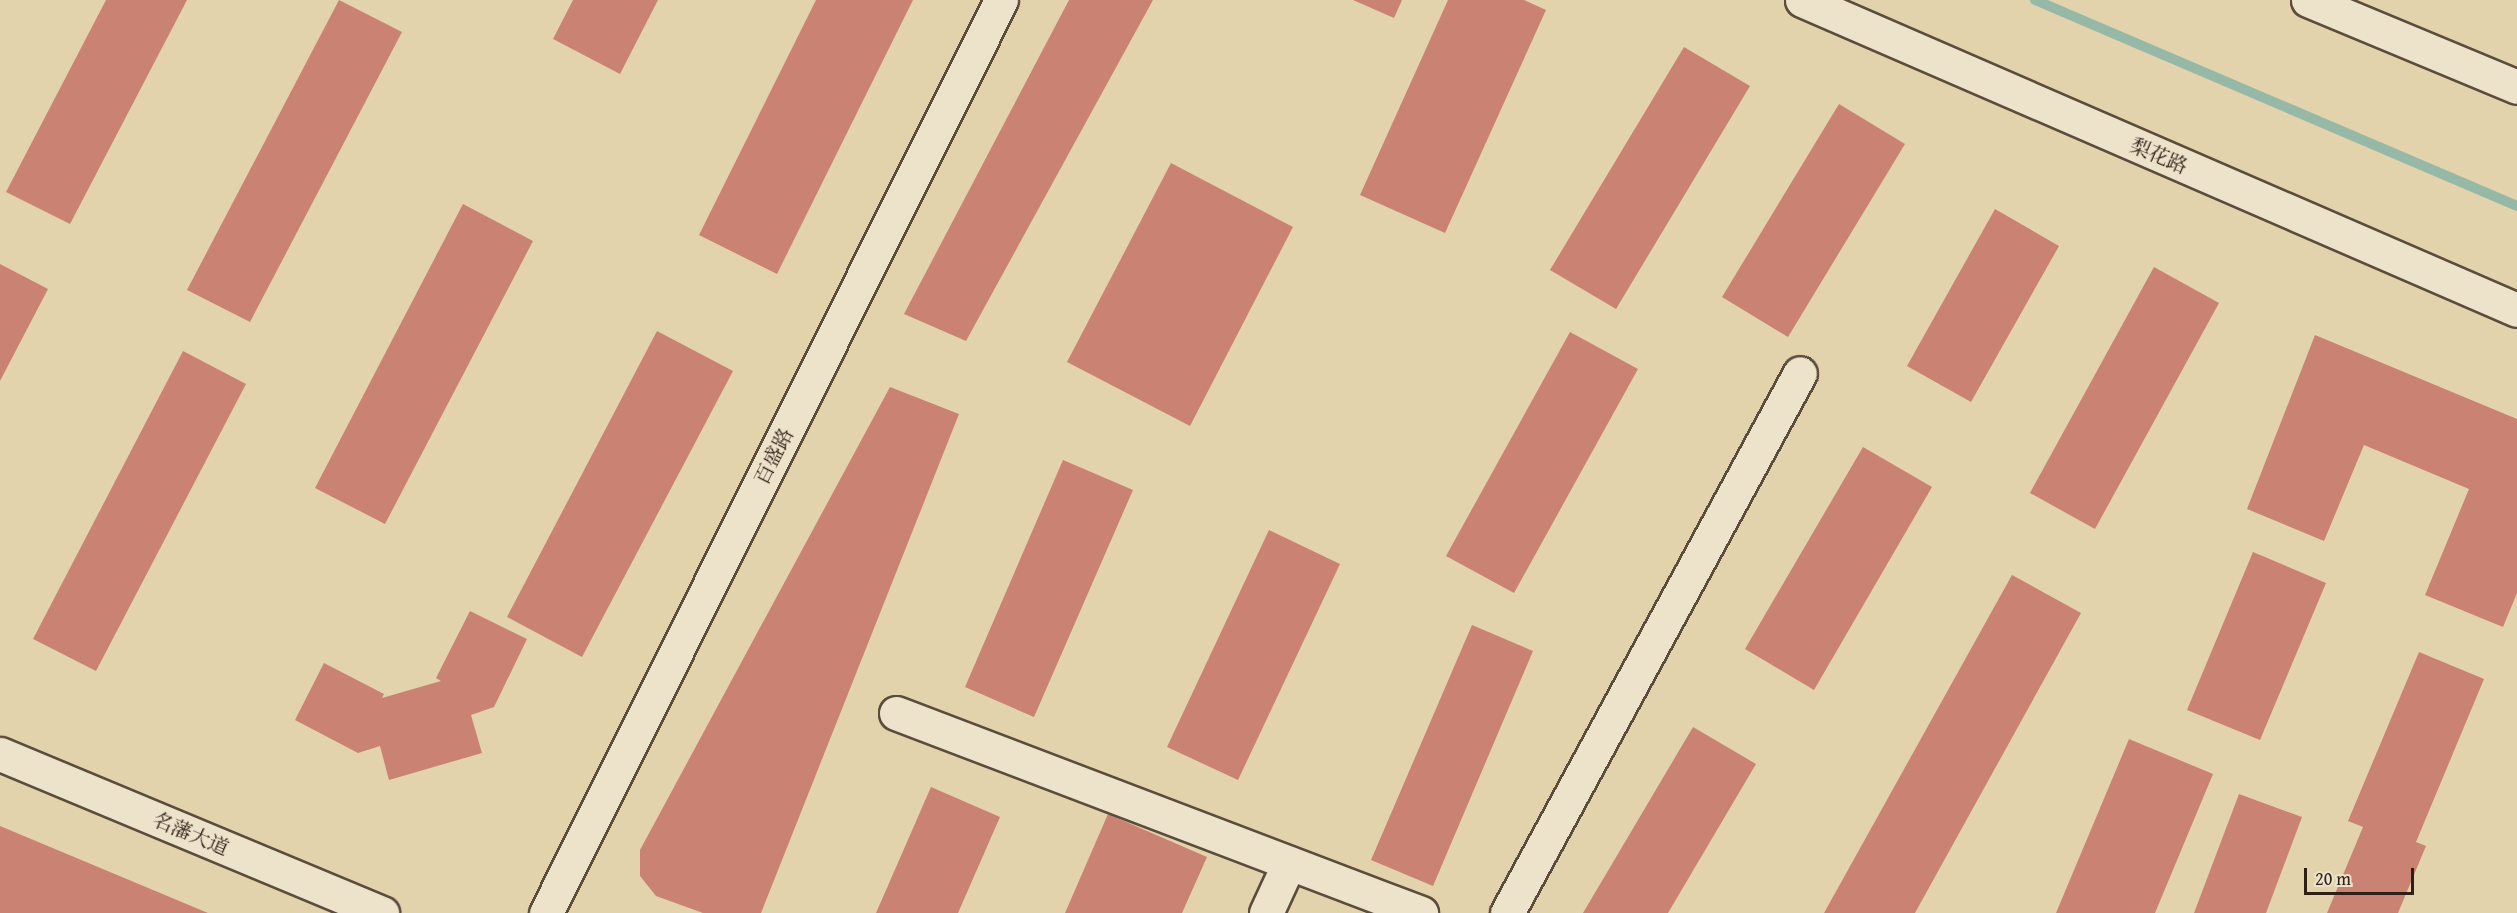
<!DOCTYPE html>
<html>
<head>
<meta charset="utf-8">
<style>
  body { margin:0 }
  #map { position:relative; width:2517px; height:913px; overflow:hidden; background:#e3d3ad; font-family:"Gentium Book Plus","Noto Serif SC",serif }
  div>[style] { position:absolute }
  .stream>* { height:10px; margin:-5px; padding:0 5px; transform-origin:5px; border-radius:5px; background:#96b8a6 }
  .building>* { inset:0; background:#ca8273 }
  .roads { filter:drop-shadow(2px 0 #5b4d3c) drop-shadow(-2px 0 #5b4d3c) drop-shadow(0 2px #5b4d3c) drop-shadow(0 -2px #5b4d3c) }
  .minor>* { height:33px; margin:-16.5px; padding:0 16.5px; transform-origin:16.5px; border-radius:16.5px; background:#ede2ca }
  .tertiary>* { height:33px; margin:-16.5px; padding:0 16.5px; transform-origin:16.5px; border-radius:16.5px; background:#ede2ca }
  .secondary>* { height:33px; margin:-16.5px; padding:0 16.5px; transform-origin:16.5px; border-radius:16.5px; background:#ede2ca }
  span { translate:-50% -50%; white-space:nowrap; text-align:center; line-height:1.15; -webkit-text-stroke:4.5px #ede2ca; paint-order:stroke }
  .street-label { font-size:20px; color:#2e2017 }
  .scale { position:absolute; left:2304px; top:868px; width:110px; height:27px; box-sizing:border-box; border:3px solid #2e2017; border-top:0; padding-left:8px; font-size:18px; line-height:21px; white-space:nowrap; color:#2e2017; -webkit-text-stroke:4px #ede2ca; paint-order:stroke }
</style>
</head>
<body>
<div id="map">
  <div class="stream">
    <i style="left:2035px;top:0;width:524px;rotate:23.14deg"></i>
  </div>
  <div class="building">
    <i style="clip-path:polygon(106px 0,187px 0,70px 224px,6px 192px)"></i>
    <i style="clip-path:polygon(339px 0,402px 32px,250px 322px,187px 290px)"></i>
    <i style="clip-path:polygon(573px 0,658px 0,620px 74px,553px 39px)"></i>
    <i style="clip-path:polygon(816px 0,913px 0,777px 274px,699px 235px)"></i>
    <i style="clip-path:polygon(1069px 0,1153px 0,966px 341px,904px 314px)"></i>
    <i style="clip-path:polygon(1353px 0,1402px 0,1394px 18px)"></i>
    <i style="clip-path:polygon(1448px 0,1524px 0,1546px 10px,1445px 233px,1360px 195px)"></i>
    <i style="clip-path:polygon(1684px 47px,1750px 86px,1616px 309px,1550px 270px)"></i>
    <i style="clip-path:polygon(1839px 104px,1905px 144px,1788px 337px,1722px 297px)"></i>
    <i style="clip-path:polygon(1171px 163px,1293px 227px,1190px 426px,1067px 362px)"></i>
    <i style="clip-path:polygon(463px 204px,533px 241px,385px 524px,315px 488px)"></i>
    <i style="clip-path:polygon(1995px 209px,2059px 246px,1971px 402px,1907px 366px)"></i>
    <i style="clip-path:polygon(0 264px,48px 289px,0 381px)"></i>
    <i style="clip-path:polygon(2154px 267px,2219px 303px,2095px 529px,2030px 493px)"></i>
    <i style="clip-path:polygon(657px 331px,733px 371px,582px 657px,507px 617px)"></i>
    <i style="clip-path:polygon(1570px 332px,1638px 369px,1514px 593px,1446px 556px)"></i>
    <i style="clip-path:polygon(2315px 335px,2517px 419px,2517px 593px,2503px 627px,2425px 595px,2469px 489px,2364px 445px,2324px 541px,2247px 509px)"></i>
    <i style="clip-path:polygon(183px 351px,246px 384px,96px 671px,33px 639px)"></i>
    <i style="clip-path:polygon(890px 387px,959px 414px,761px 913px,703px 913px,656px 896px,640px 876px,640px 850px)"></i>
    <i style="clip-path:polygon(1863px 447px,1932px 487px,1814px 690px,1745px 649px)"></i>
    <i style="clip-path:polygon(1063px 460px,1133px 490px,1034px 717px,965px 687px)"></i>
    <i style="clip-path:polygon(1269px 530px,1340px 564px,1238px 780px,1167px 747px)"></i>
    <i style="clip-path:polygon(2253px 552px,2326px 583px,2260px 740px,2187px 710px)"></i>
    <i style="clip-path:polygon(2012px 575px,2081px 613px,1915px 913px,1824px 913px)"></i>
    <i style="clip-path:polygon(470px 611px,527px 639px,494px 707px,471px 715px,482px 753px,389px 780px,380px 746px,358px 753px,295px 720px,324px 663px,384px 694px,382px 698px,441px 681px,436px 678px)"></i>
    <i style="clip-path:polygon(1472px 625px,1533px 651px,1433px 886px,1371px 860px)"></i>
    <i style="clip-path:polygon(2419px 652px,2484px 679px,2416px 842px,2426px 846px,2398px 913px,2327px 913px,2363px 827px,2348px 821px)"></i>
    <i style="clip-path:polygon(1693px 727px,1756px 764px,1668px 913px,1583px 913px)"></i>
    <i style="clip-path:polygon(2129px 739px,2213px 774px,2155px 913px,2056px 913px)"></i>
    <i style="clip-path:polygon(931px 787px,1000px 817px,958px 913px,876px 913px)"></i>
    <i style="clip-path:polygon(2239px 794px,2302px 817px,2266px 913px,2194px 913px)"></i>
    <i style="clip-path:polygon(1108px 814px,1207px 857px,1182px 913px,1065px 913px)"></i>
    <i style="clip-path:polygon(0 826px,208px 913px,0 913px)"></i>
  </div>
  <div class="roads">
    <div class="minor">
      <i style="left:2308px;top:0;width:226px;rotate:22.6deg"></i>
      <i style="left:896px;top:713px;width:562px;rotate:20.85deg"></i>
      <i style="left:1266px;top:913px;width:55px;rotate:-65.3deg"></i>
      <i style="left:1507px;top:913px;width:614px;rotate:-61.52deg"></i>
    </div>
    <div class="tertiary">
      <i style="left:546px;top:913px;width:1020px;rotate:-63.51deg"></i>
    </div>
    <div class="secondary">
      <i style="left:1802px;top:0;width:779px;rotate:23.44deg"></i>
      <i style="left:0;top:754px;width:414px;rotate:22.6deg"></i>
    </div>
  </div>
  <div class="street-label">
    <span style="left:2159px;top:155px;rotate:23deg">梨花路</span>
    <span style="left:773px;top:456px;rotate:-63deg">百盛路</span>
    <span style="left:191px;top:833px;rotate:23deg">名藩大道</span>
  </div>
  <div class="scale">20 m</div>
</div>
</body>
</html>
